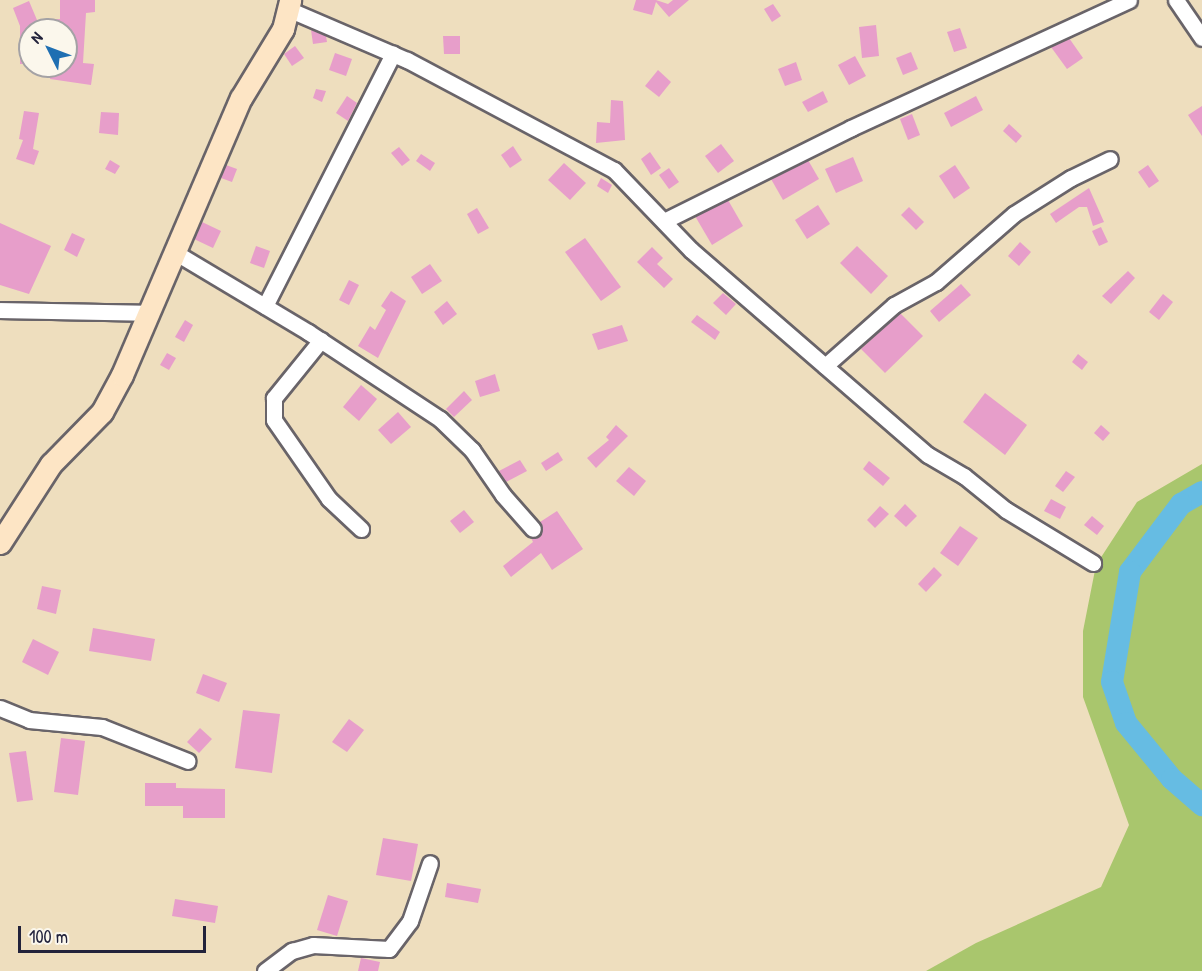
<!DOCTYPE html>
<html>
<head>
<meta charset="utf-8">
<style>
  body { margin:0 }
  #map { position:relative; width:1202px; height:971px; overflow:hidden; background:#eedebe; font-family:"Patrick Hand",sans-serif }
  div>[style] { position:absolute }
  .green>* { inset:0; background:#a9c66d }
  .river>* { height:22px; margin:-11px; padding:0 11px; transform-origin:11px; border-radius:11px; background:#66bce3 }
  .building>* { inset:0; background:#e79eca }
  .roads { filter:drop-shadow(2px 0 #696469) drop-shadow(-2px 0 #696469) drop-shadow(0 2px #696469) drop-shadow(0 -2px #696469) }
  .minor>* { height:15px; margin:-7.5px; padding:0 7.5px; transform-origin:7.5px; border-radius:7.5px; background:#fff }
  .secondary>* { height:21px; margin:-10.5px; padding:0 10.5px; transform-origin:10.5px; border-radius:10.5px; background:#fde5c5 }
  span { translate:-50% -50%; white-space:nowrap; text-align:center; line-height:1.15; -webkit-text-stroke:6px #fbf7ec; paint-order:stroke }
  .north { position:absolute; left:18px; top:18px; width:60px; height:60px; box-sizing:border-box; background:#fbf7ec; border:2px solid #a4a2a5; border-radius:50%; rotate:312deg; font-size:16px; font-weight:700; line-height:24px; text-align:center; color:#22223b }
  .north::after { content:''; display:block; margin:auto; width:21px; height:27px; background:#1f6fb2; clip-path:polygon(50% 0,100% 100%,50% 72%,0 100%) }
  .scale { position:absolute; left:18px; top:926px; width:188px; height:27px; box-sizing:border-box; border:3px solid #22223b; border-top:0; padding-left:8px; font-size:18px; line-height:21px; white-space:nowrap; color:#22223b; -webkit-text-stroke:4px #fbf7ec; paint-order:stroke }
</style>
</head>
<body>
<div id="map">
  <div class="green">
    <i style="clip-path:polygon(1202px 464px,1202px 971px,926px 971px,976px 943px,1101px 887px,1129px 825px,1083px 697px,1083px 631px,1096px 565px,1137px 502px)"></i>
  </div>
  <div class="river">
    <i style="left:1202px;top:492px;width:24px;rotate:150deg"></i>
    <i style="left:1181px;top:504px;width:85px;rotate:126.9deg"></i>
    <i style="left:1130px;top:572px;width:111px;rotate:99.3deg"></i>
    <i style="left:1112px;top:682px;width:43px;rotate:71.1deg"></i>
    <i style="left:1126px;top:723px;width:72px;rotate:50.6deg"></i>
    <i style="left:1172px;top:779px;width:40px;rotate:41deg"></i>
  </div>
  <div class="building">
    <i style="clip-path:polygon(60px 0,95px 0,95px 12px,86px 13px,83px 63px,94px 64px,91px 85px,50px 79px,52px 66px,66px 66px,66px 30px,30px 30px,30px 64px,20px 64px,20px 26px,13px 8px,29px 1px,37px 20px,60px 19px)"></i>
    <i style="clip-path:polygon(636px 0,656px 0,668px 4px,673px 0,689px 0,669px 17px,656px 2px,652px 15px,633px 10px)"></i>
    <i style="clip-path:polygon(773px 4px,781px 16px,772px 22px,764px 9px)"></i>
    <i style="clip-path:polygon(876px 25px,879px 56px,862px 58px,859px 27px)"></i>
    <i style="clip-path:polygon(960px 28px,967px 48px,954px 52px,947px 32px)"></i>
    <i style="clip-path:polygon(311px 30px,326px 36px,327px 42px,313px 44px)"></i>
    <i style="clip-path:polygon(443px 36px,460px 36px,460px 54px,444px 54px)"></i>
    <i style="clip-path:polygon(1069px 38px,1083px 58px,1067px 69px,1051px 47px)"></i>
    <i style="clip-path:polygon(295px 46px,304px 58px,292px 66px,284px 54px)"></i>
    <i style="clip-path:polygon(911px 52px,918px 69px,903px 75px,896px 58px)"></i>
    <i style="clip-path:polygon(335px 53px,352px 59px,346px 76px,329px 70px)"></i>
    <i style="clip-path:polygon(855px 56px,866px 76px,849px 85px,838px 65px)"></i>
    <i style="clip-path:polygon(796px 62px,802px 80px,785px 86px,778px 69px)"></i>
    <i style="clip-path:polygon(658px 70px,671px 82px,659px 97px,645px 86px)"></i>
    <i style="clip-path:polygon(316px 89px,326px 91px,322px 102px,313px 98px)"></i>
    <i style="clip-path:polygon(823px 91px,828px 102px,808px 112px,802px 102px)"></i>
    <i style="clip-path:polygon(347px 96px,357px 103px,348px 121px,336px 113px)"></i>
    <i style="clip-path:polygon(976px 96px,983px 110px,951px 127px,944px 113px)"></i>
    <i style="clip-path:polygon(611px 100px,623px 101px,625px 140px,596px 143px,597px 122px,610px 123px)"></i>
    <i style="clip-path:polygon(1202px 106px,1202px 136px,1188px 115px)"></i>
    <i style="clip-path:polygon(24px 111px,39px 113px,33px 149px,39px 151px,34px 165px,16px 159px,23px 140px,19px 139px)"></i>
    <i style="clip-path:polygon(101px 112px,119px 113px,118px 135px,99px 133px)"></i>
    <i style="clip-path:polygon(912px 114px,920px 135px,908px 140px,900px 119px)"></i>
    <i style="clip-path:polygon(1009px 124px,1022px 136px,1016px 143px,1003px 131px)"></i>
    <i style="clip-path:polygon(721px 144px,734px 161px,718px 173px,705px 156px)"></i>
    <i style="clip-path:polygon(513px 146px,522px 160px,510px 168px,501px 155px)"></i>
    <i style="clip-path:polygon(399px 147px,410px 160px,402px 166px,391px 153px)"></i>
    <i style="clip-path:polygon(650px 152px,661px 168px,651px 175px,641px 159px)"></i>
    <i style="clip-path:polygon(421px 154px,435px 163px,430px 171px,416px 161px)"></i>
    <i style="clip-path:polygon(853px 157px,863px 181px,836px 193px,825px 169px)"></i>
    <i style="clip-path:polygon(110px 160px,120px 166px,115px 174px,105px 169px)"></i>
    <i style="clip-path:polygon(808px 160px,819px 179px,783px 200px,771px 179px)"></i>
    <i style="clip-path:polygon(564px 163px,586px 183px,570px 200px,548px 180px)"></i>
    <i style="clip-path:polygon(226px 165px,237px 169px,232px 182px,221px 178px)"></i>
    <i style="clip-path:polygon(955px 165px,970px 188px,954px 199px,939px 176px)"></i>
    <i style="clip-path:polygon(1148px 165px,1159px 181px,1149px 188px,1138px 172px)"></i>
    <i style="clip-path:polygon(669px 168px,679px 182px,669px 189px,659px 175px)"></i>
    <i style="clip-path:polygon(601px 178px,612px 185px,608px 193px,597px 186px)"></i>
    <i style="clip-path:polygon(1089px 188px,1104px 222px,1093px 226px,1087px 207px,1079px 207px,1056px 223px,1050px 214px)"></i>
    <i style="clip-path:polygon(728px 200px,743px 226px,712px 245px,695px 216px)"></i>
    <i style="clip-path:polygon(818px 205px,830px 224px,807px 239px,795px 220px)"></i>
    <i style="clip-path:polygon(909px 207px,924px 222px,916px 230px,901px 215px)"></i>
    <i style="clip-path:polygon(477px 208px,489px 228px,478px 234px,467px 214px)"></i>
    <i style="clip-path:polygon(202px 222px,221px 231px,213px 248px,194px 239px)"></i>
    <i style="clip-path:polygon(0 223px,51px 246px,29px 294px,0 285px)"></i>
    <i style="clip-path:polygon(1101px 227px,1108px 242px,1099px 246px,1092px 231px)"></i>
    <i style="clip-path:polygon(72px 233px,85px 239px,77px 257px,64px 250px)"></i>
    <i style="clip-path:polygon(585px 238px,621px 287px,601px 301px,565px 252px)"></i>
    <i style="clip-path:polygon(1020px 242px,1031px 252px,1019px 266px,1008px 256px)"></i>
    <i style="clip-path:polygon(256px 246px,270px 251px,264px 268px,250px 263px)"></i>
    <i style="clip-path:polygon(857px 246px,888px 276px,871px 294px,840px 263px)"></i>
    <i style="clip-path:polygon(652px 247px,663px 258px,657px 264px,673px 279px,664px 288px,637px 262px)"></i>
    <i style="clip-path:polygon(430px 264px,442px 281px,422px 294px,411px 277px)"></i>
    <i style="clip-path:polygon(1128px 271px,1135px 278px,1111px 304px,1102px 296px)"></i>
    <i style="clip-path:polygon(349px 280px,359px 285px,349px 305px,339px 300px)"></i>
    <i style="clip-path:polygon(961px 284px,971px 295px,939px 322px,930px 311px)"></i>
    <i style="clip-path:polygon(391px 291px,406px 301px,378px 358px,358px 346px,370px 326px,375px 330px,386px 310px,381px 306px)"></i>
    <i style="clip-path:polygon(723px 293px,736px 304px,726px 315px,713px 303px)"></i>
    <i style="clip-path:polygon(1163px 294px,1173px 302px,1159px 320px,1149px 312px)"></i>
    <i style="clip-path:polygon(447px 301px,457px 314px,443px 325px,434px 312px)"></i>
    <i style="clip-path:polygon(900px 313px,923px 336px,885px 373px,861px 349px)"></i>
    <i style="clip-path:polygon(697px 315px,720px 332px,715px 340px,691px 322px)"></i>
    <i style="clip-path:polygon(185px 320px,193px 325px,184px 342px,175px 337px)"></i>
    <i style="clip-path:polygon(622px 325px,628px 341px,598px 350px,592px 334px)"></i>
    <i style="clip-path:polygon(167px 353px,176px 358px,169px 370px,160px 365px)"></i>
    <i style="clip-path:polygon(1078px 354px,1088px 362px,1082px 370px,1072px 362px)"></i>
    <i style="clip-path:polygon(495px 374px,500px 391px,480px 397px,475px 381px)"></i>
    <i style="clip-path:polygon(361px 385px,377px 399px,359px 421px,343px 407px)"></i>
    <i style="clip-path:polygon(464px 391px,472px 400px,454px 417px,446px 409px)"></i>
    <i style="clip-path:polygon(985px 393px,1027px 425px,1005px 455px,963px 422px)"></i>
    <i style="clip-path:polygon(398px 412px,411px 427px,391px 444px,378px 430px)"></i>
    <i style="clip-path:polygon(616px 425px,628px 436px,596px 468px,587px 458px,609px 440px,606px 437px)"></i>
    <i style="clip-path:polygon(1101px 425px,1110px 433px,1103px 441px,1094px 433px)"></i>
    <i style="clip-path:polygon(558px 452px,563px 460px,546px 471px,541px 463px)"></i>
    <i style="clip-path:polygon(520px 460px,527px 471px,506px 482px,499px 471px)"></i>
    <i style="clip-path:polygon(869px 461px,890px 478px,883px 486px,863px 469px)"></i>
    <i style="clip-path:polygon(629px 467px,646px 481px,634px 496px,616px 481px)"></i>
    <i style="clip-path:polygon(1066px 471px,1075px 477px,1063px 492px,1055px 486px)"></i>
    <i style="clip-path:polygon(1051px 499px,1066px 507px,1060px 519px,1044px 511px)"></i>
    <i style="clip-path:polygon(905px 504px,917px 516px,906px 527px,894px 516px)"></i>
    <i style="clip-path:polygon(880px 506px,889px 514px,875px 528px,867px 520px)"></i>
    <i style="clip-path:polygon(464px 510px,474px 522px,460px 533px,450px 521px)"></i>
    <i style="clip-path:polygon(557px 511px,583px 549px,552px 570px,541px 553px,511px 577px,503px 566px,533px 542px,531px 538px,540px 536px,540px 522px)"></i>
    <i style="clip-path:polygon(1092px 516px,1104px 526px,1097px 535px,1084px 525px)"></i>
    <i style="clip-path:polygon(960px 526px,978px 538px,958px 566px,940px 553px)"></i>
    <i style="clip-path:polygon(934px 567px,942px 575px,926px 592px,918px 584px)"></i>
    <i style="clip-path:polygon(42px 586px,61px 590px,56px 614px,37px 609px)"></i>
    <i style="clip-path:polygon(93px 628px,155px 639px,151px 661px,89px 651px)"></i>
    <i style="clip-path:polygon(33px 639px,59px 652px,48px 675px,22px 662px)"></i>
    <i style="clip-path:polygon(203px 674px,227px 683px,219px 702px,196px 693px)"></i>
    <i style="clip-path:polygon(243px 710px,280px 714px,272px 773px,235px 768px)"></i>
    <i style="clip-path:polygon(349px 719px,364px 730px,347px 752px,332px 742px)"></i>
    <i style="clip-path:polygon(200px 728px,212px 739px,199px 753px,187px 742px)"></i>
    <i style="clip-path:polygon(61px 738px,85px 741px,78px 795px,54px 792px)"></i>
    <i style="clip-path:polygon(26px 751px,33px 800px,17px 802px,9px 753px)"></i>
    <i style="clip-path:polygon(145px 783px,176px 783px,176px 788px,225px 789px,225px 818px,183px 818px,183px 806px,145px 806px)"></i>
    <i style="clip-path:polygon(383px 838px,418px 844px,411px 881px,376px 875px)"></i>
    <i style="clip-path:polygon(447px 883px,481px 889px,478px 903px,445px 897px)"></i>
    <i style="clip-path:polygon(328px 895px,348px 901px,337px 936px,317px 930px)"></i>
    <i style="clip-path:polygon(175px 899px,218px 906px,215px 923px,172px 916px)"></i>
    <i style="clip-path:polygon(361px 958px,380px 962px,378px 971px,358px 971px)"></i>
  </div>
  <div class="roads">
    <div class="minor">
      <i style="left:1176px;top:0;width:46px;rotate:55.6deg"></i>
      <i style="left:288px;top:9px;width:129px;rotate:23.2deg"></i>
      <i style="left:407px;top:60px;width:234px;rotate:28deg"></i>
      <i style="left:614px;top:170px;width:111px;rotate:46.1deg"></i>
      <i style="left:691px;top:250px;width:313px;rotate:40.9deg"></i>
      <i style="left:928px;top:455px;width:42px;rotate:30.3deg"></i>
      <i style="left:964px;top:476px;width:54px;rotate:39deg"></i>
      <i style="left:1006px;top:510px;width:102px;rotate:31.3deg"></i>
      <i style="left:664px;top:221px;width:209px;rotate:-26.4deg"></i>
      <i style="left:851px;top:128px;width:306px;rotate:-24.7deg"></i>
      <i style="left:176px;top:253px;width:154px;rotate:30.9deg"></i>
      <i style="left:308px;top:332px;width:158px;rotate:33.4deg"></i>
      <i style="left:440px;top:419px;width:45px;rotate:44.1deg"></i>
      <i style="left:472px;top:450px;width:55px;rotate:55.4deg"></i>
      <i style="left:503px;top:495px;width:45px;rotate:48.6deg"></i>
      <i style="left:265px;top:306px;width:283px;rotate:-63.1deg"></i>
      <i style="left:0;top:310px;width:150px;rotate:1.1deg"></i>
      <i style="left:321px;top:340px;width:75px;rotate:129deg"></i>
      <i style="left:274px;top:398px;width:22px;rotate:90deg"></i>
      <i style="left:274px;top:420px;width:96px;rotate:55.2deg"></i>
      <i style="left:329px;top:499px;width:44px;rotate:43.2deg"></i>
      <i style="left:825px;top:366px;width:92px;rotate:-41.5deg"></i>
      <i style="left:894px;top:305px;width:48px;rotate:-28.7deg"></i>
      <i style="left:936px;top:282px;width:103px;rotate:-41.1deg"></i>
      <i style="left:1014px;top:214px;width:67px;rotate:-32.3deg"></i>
      <i style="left:1071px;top:178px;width:43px;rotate:-26deg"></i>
      <i style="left:0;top:708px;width:31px;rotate:22deg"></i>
      <i style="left:29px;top:720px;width:73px;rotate:5.5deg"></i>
      <i style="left:102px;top:727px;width:92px;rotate:21.6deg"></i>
      <i style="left:265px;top:971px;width:34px;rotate:-37deg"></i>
      <i style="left:292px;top:951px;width:22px;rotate:-16deg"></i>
      <i style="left:313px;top:945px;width:76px;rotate:3deg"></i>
      <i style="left:389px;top:949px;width:35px;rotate:-53deg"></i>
      <i style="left:410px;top:921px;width:61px;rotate:-71deg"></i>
    </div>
    <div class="secondary">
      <i style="left:0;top:543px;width:94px;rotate:-57.2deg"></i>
      <i style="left:51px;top:464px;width:73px;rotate:-45.6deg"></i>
      <i style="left:102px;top:412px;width:42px;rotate:-61.6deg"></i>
      <i style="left:122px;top:375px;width:301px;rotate:-66.8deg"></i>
      <i style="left:241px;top:98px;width:81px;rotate:-58.7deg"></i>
      <i style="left:283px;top:29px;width:30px;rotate:-76deg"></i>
    </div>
  </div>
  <div class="north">N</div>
  <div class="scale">100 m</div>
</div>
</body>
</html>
